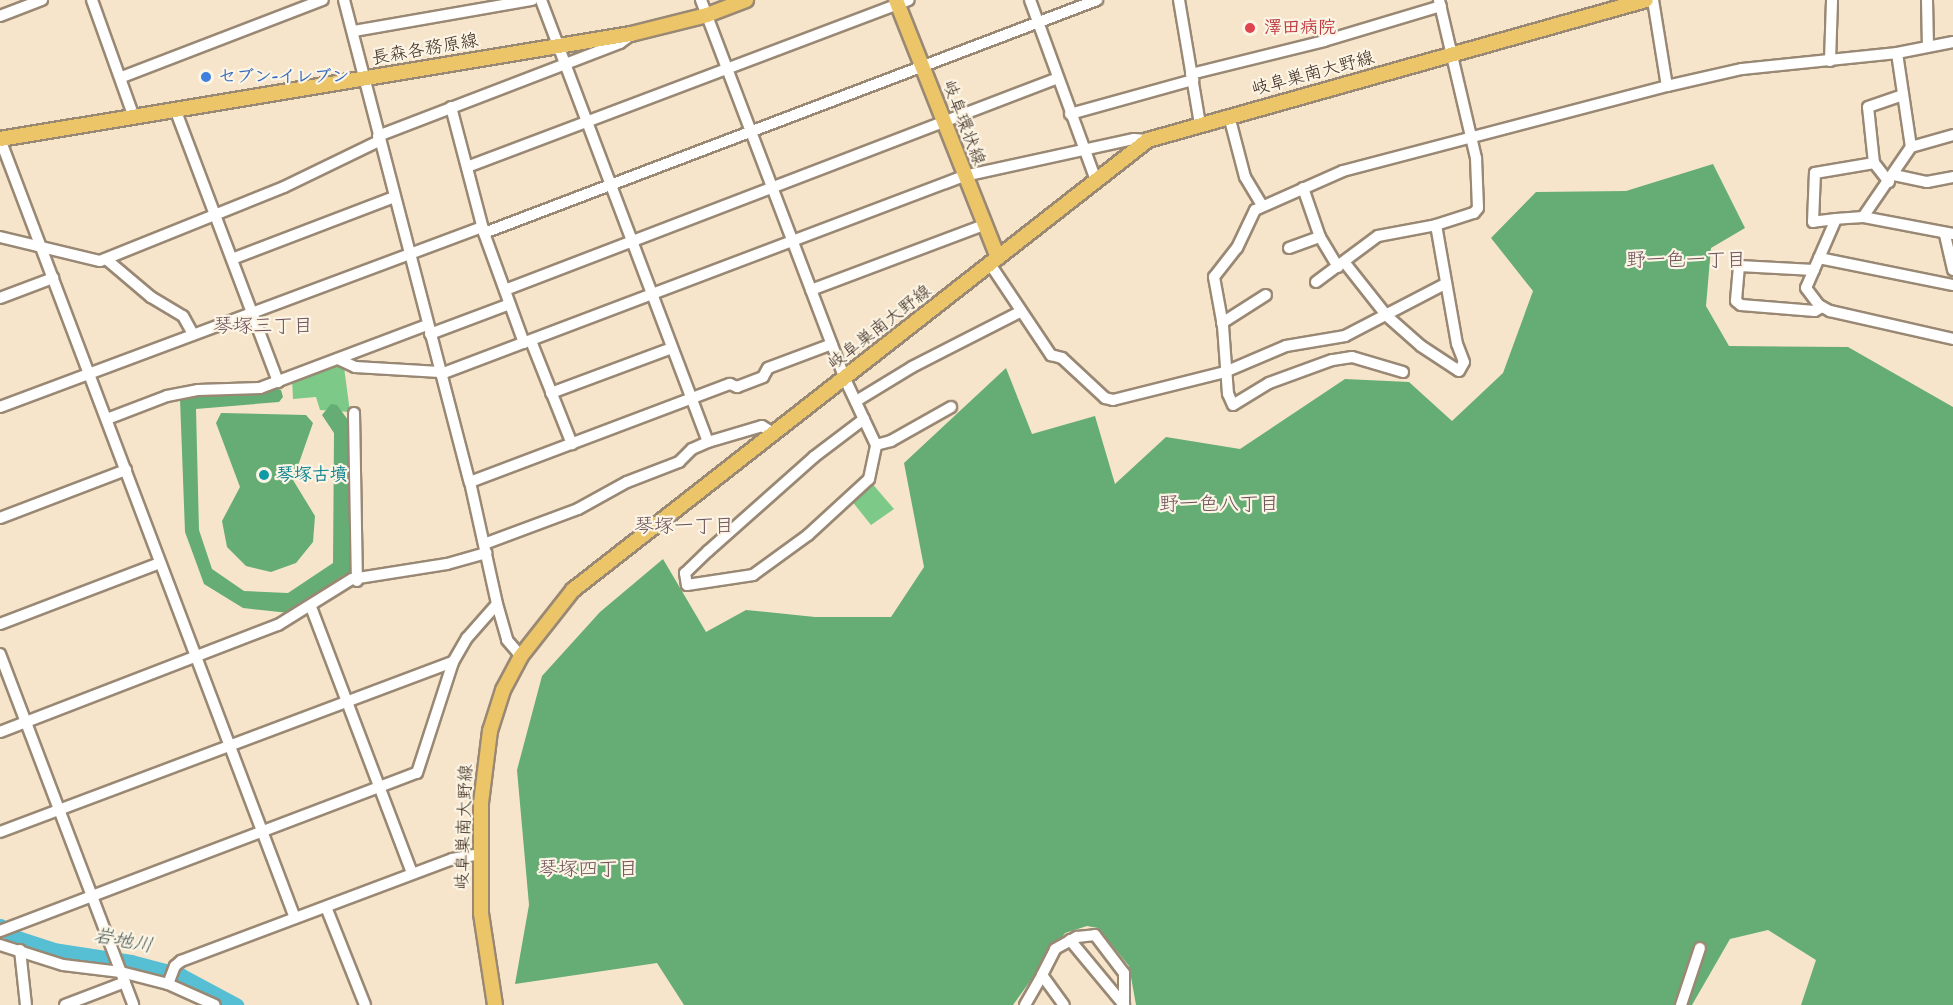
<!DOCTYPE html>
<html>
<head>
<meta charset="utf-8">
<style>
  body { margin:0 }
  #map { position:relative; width:1953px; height:1005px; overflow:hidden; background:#f7e5cb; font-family:"Architects Daughter","Klee One",sans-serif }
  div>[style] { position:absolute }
  .green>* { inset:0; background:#7cc988 }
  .forest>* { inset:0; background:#65ad74 }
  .river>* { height:15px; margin:-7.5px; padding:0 7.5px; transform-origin:7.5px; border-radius:7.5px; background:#56bfd3 }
  .roads { filter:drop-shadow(2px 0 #998874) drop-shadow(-2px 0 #998874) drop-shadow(0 2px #998874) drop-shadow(0 -2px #998874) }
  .minor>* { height:10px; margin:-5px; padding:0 5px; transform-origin:5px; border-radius:5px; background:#fff }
  .major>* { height:14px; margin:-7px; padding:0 7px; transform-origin:7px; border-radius:7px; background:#edc569 }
  .dots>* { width:16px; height:16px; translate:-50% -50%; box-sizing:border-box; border:3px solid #fcf5e5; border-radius:50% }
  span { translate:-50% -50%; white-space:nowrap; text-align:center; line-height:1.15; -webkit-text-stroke:4.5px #fcf5e5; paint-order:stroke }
  .health-label { font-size:18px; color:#be3a42; font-weight:700 }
  .left { translate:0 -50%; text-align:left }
  .street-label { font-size:18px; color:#3b2a1e }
  .shop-label { font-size:18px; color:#366cbe; font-weight:700 }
  .culture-label { font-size:18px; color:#0d838f; font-weight:700 }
  .neighbourhood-label { font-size:20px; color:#6e525b }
  .water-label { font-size:20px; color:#435754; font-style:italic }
</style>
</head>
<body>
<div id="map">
  <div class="green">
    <i style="clip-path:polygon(339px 364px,344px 367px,350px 412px,320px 410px,316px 397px,293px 399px,292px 379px)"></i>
    <i style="clip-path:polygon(870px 481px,894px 509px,871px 525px,851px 500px)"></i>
  </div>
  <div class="forest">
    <i style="clip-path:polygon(1713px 164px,1745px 228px,1711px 248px,1706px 306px,1729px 346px,1848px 347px,1953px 407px,1953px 1005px,1801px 1005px,1816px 960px,1768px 930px,1730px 939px,1692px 1005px,1136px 1005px,1129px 966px,1098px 928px,1087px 926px,1065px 933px,1013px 1005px,684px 1005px,657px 963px,515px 984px,529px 905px,517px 770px,542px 676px,600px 612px,663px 559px,706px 632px,746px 610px,815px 617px,891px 617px,924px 567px,904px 463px,1006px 368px,1032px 434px,1095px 416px,1115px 484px,1166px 437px,1240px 449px,1345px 379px,1409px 382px,1452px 421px,1503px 373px,1533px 291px,1491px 238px,1536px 192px,1626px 191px)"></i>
    <i style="clip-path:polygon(274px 387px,281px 390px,283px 397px,279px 402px,196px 409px,199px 530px,212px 569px,244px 591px,288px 593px,333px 563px,334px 433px,322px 415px,331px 404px,337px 405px,351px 424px,352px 573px,289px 613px,243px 608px,204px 584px,185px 532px,180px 399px,198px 393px)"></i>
    <i style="clip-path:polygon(221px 413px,306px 415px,313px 423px,293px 480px,315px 516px,313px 542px,296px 563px,271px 572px,246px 566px,227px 547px,222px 521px,240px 487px,216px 423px)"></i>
  </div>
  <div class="river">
    <i style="left:0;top:926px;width:21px;rotate:35deg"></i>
    <i style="left:17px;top:938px;width:38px;rotate:18deg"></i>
    <i style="left:53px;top:950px;width:79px;rotate:8.7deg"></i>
    <i style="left:131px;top:962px;width:51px;rotate:14.9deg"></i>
    <i style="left:180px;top:975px;width:64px;rotate:28.2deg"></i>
  </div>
  <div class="roads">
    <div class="minor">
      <i style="left:92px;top:0;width:124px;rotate:70.3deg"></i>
      <i style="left:344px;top:0;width:498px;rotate:75.4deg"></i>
      <i style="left:470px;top:482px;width:125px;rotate:77.5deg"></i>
      <i style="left:497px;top:604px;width:37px;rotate:74deg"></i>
      <i style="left:507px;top:640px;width:21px;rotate:49deg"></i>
      <i style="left:541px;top:0;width:472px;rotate:69.3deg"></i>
      <i style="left:701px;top:0;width:405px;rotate:69.2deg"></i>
      <i style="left:845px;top:379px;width:73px;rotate:64.8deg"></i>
      <i style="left:1030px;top:0;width:189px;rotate:69.9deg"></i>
      <i style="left:1179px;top:0;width:126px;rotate:80.4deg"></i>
      <i style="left:1653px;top:0;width:87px;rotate:80.8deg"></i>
      <i style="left:1927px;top:0;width:46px;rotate:88.8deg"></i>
      <i style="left:0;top:16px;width:45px;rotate:-20.9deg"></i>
      <i style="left:354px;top:31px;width:181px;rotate:-9.9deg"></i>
      <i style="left:1830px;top:61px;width:61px;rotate:-88.1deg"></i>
      <i style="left:1191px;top:74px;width:137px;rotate:-13.9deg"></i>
      <i style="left:1324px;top:41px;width:122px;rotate:-16.7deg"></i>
      <i style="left:122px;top:77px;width:215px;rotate:-21deg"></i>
      <i style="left:451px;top:107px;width:130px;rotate:75.3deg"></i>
      <i style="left:484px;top:233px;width:117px;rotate:70deg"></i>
      <i style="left:175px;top:109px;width:292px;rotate:69.3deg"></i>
      <i style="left:1070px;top:114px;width:128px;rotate:-15.5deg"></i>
      <i style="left:1229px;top:116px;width:63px;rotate:75.3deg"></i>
      <i style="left:1245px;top:177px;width:33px;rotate:59deg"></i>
      <i style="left:378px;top:136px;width:259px;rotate:-21deg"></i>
      <i style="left:620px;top:43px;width:14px;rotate:-36deg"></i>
      <i style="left:0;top:139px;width:833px;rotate:69.26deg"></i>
      <i style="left:1911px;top:147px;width:44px;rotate:-15.9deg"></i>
      <i style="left:467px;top:167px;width:472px;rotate:-20.7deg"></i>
      <i style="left:1894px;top:175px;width:34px;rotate:12deg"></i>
      <i style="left:1927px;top:182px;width:26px;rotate:-11deg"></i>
      <i style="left:1889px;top:182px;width:24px;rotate:-128deg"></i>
      <i style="left:1874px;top:163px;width:56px;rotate:-96.1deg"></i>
      <i style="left:1868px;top:107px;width:37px;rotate:-19deg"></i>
      <i style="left:1303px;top:188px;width:52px;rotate:70.9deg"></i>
      <i style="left:1320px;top:237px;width:35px;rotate:59deg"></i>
      <i style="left:1863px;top:217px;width:85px;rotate:-55.6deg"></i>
      <i style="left:1911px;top:147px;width:95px;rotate:-98.5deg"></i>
      <i style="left:1836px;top:219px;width:23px;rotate:173deg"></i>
      <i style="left:1813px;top:222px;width:49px;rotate:-87.7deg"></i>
      <i style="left:1815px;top:173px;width:60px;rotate:-9.6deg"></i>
      <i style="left:484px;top:233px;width:656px;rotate:-20.81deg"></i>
      <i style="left:1953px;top:234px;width:92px;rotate:-169.3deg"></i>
      <i style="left:1863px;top:217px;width:27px;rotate:176deg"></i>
      <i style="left:1836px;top:219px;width:75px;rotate:113.5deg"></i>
      <i style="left:1806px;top:288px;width:21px;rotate:53deg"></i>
      <i style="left:1819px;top:305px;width:13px;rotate:29deg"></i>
      <i style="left:1830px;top:311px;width:126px;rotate:12.8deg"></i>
      <i style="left:1945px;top:235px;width:36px;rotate:77deg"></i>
      <i style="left:0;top:237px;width:103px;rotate:13.5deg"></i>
      <i style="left:100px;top:261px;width:198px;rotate:-21.9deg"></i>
      <i style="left:284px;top:187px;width:106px;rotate:-25.8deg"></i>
      <i style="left:1289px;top:248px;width:33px;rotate:-20deg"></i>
      <i style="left:1819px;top:258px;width:137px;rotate:11.4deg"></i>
      <i style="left:106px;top:259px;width:59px;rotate:40.2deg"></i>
      <i style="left:151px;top:297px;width:37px;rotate:31deg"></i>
      <i style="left:183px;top:316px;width:21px;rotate:61deg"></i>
      <i style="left:232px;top:259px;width:173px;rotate:-20.9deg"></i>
      <i style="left:1345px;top:263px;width:68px;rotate:51.6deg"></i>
      <i style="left:1387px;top:316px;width:45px;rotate:41.4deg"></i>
      <i style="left:1421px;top:346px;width:45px;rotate:33.3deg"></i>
      <i style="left:1459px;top:371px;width:10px;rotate:-61deg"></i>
      <i style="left:1464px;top:362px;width:19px;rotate:-111deg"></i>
      <i style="left:1457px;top:344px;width:121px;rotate:-100deg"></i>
      <i style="left:990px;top:264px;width:110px;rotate:56.2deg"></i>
      <i style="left:1051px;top:355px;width:11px;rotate:15deg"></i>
      <i style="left:1062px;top:358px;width:59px;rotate:42.9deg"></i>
      <i style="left:1105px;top:398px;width:8px;rotate:14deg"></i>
      <i style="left:1113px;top:400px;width:115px;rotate:-14deg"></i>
      <i style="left:1225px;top:372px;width:66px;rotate:-23.1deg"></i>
      <i style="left:1286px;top:346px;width:60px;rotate:-9.6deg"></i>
      <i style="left:1345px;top:336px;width:113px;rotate:-27.5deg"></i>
      <i style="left:1814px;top:270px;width:75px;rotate:-176.9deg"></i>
      <i style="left:1739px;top:266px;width:35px;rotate:95deg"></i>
      <i style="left:1736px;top:301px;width:6px;rotate:39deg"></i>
      <i style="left:1741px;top:305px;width:74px;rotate:4.6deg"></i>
      <i style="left:1815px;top:311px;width:8px;rotate:-30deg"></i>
      <i style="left:1316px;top:282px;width:77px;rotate:-36.6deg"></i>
      <i style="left:1378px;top:236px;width:59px;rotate:-10.7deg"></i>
      <i style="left:1436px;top:225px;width:40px;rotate:-18deg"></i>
      <i style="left:1474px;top:213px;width:6px;rotate:-51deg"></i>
      <i style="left:1478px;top:208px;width:50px;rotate:-92.3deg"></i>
      <i style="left:1476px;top:158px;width:162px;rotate:-103.2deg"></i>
      <i style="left:505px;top:290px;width:592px;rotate:-20.97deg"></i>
      <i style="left:811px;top:290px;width:185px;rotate:-20.6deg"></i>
      <i style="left:0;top:298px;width:57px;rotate:-20.7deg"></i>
      <i style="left:1222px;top:323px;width:52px;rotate:-32.5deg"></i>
      <i style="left:430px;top:334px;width:85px;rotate:-20.6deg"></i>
      <i style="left:531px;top:341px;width:111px;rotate:68.3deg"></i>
      <i style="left:338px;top:359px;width:19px;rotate:25deg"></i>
      <i style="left:355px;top:367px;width:85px;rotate:3.4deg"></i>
      <i style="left:1403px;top:372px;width:53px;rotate:-163.6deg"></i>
      <i style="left:1352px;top:357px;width:20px;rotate:171deg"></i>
      <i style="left:1332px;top:360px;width:67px;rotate:159.9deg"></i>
      <i style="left:1269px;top:383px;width:42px;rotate:148.6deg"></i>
      <i style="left:1233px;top:405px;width:12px;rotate:-114deg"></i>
      <i style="left:1228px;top:394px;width:68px;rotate:-94.2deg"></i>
      <i style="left:1223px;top:326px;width:50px;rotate:-100.4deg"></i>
      <i style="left:1214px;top:277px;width:37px;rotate:-52deg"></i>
      <i style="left:1237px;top:248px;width:42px;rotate:-64.7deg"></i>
      <i style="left:1255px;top:210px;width:96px;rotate:-23.9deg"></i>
      <i style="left:1343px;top:171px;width:335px;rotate:-14.7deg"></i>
      <i style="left:1667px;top:86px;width:77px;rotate:-12.8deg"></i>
      <i style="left:1742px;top:69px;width:156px;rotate:-5.9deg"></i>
      <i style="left:1897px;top:53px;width:57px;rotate:-11.1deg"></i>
      <i style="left:441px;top:374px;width:559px;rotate:-20.74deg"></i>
      <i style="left:964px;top:176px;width:174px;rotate:-12.3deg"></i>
      <i style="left:1134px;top:139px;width:14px;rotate:4deg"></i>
      <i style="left:551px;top:393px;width:129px;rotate:-20.4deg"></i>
      <i style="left:858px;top:400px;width:63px;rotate:-31.4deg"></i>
      <i style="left:912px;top:367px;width:121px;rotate:-27deg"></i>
      <i style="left:0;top:407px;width:515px;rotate:-20.48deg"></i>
      <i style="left:354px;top:413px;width:168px;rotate:89deg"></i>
      <i style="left:107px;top:419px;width:64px;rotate:-21deg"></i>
      <i style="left:167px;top:396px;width:32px;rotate:-11deg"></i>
      <i style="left:198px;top:390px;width:62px;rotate:-1.8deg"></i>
      <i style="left:260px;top:388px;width:178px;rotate:-20.7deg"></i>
      <i style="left:864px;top:419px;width:63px;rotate:142.8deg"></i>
      <i style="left:814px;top:457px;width:142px;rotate:138.4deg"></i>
      <i style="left:708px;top:551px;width:32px;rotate:136deg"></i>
      <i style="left:685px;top:573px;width:12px;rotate:81deg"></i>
      <i style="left:687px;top:585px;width:67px;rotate:-8.6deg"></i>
      <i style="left:753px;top:575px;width:68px;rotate:-36deg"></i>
      <i style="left:808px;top:535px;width:83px;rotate:-42.6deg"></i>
      <i style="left:869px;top:479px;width:35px;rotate:-78deg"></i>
      <i style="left:876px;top:445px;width:16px;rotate:-15deg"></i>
      <i style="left:891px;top:441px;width:69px;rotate:-29.5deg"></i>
      <i style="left:470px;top:482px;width:278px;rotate:-20.7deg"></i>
      <i style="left:730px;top:384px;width:8px;rotate:23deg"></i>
      <i style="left:737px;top:387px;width:28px;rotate:-21deg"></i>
      <i style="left:763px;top:377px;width:10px;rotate:-61deg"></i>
      <i style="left:768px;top:368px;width:68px;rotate:-20.6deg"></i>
      <i style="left:0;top:518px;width:135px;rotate:-20.9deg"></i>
      <i style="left:484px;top:544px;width:100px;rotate:-20.4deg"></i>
      <i style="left:578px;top:509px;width:56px;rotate:-28.9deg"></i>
      <i style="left:627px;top:482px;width:56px;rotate:-21deg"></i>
      <i style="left:679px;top:462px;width:18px;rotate:-45deg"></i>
      <i style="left:692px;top:449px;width:17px;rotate:-24deg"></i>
      <i style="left:708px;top:442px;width:56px;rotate:-16.5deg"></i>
      <i style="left:762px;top:426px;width:13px;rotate:32deg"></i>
      <i style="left:311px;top:607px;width:285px;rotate:69.2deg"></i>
      <i style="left:0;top:624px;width:171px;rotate:-20.9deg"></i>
      <i style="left:0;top:654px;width:375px;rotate:69.2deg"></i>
      <i style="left:0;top:732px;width:298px;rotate:-21.1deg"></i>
      <i style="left:278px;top:625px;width:87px;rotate:-31.9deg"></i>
      <i style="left:352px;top:579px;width:96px;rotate:-9deg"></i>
      <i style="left:447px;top:564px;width:41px;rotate:-15.8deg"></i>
      <i style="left:0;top:832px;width:484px;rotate:-20.6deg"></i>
      <i style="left:326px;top:907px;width:105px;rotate:68.3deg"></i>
      <i style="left:0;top:931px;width:446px;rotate:-20.8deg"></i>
      <i style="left:417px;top:773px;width:117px;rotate:-72deg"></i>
      <i style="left:453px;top:662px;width:28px;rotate:-60deg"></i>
      <i style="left:467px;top:638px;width:45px;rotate:-48.6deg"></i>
      <i style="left:1070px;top:940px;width:85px;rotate:50.3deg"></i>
      <i style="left:0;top:945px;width:66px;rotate:17.6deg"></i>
      <i style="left:63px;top:965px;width:58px;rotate:6.9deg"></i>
      <i style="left:121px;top:972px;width:49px;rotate:14.3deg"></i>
      <i style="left:168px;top:984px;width:51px;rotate:24.1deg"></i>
      <i style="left:20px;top:950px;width:55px;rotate:83.8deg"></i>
      <i style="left:1042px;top:975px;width:29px;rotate:-63deg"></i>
      <i style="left:1055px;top:949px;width:25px;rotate:-29deg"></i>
      <i style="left:1077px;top:937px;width:18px;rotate:-6deg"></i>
      <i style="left:1095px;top:935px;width:48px;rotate:52.7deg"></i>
      <i style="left:1124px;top:973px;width:32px;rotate:90deg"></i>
      <i style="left:168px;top:984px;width:19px;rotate:-69deg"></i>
      <i style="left:175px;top:966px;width:8px;rotate:-40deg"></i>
      <i style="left:181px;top:961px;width:290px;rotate:-20.6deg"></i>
      <i style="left:452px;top:859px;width:29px;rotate:-10deg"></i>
      <i style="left:65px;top:1005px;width:64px;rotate:-21deg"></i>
      <i style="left:1025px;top:1005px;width:34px;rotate:-60deg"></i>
      <i style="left:1042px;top:975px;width:37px;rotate:54deg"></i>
      <i style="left:1681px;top:1005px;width:60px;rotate:-71.6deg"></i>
    </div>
    <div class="major">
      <i style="left:896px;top:0;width:277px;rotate:68.4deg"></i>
      <i style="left:0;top:139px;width:640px;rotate:-9.45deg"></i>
      <i style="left:631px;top:34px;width:78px;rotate:-14deg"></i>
      <i style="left:707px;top:15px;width:42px;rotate:-21deg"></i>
      <i style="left:495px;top:1005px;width:93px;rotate:-98.7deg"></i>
      <i style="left:481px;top:913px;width:110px;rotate:-90deg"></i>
      <i style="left:481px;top:803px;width:73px;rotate:-82.9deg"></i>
      <i style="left:490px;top:731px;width:43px;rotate:-72.4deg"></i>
      <i style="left:503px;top:690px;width:38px;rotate:-62deg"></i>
      <i style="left:521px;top:656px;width:84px;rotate:-51.8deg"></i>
      <i style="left:573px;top:590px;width:730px;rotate:-38.05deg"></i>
      <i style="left:1148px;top:140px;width:517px;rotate:-15.7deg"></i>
    </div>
  </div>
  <div class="dots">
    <i style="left:1250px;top:28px;background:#e0444e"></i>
    <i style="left:206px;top:77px;background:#3f7fe0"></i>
    <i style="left:264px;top:475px;background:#0f9aa8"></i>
  </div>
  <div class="health-label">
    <span class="left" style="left:1264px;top:28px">澤田病院</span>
  </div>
  <div class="street-label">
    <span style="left:425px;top:50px;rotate:-10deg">長森各務原線</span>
    <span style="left:1313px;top:74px;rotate:-15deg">岐阜巣南大野線</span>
    <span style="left:963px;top:123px;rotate:69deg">岐阜環状線</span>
    <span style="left:880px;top:328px;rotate:-38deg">岐阜巣南大野線</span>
    <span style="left:465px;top:827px;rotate:-88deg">岐阜巣南大野線</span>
  </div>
  <div class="shop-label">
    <span class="left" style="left:218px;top:77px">セブン-イレブン</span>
  </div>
  <div class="culture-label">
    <span class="left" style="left:276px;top:475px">琴塚古墳</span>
  </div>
  <div class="neighbourhood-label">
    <span style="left:1686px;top:260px">野一色一丁目</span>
    <span style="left:263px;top:326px">琴塚三丁目</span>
    <span style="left:1219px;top:504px">野一色八丁目</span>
    <span style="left:684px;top:526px">琴塚一丁目</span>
    <span style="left:588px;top:869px">琴塚四丁目</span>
  </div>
  <div class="water-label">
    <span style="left:123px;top:941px;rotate:11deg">岩地川</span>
  </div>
</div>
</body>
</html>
